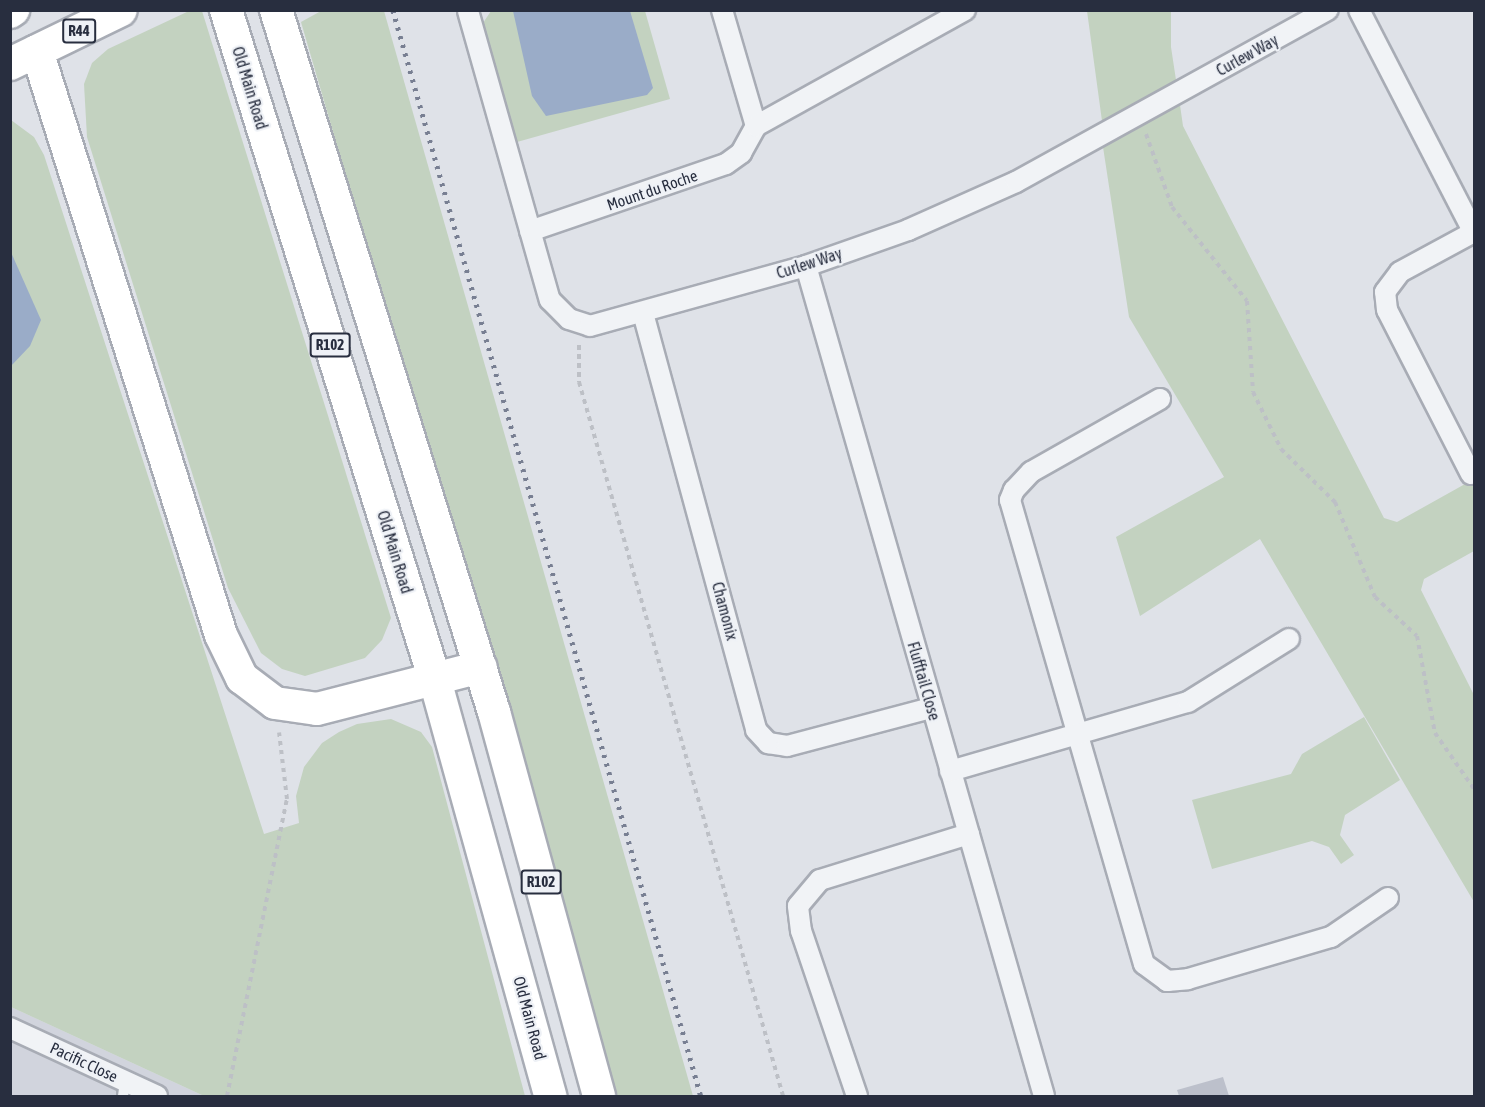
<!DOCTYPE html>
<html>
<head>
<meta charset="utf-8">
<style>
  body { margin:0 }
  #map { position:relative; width:1485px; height:1107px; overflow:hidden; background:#dfe2e8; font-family:"Asap Condensed",sans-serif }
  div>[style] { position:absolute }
  .built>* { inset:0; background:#d1d4dd }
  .green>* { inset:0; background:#c3d2c0 }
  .water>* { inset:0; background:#9aacc8 }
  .building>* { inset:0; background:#bcc0cb }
  .path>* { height:4px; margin-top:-2px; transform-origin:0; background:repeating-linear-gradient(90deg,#bdc0c6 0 4.5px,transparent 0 9px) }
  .roads { filter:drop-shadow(2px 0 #a8acb5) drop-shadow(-2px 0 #a8acb5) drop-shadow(0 2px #a8acb5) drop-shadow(0 -2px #a8acb5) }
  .lane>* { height:10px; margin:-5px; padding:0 5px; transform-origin:5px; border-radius:5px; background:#f1f3f6 }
  .street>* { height:20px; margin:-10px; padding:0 10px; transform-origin:10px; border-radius:10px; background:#f1f3f6 }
  .primary>* { height:32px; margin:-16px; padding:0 16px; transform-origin:16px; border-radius:16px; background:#fff }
  .rail>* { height:4.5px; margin-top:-2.25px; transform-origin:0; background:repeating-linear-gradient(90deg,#787f92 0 3px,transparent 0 9px) }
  span { translate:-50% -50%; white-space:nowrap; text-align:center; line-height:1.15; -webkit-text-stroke:4.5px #eef1f6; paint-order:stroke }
  .shield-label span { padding:2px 4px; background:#eef1f6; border:2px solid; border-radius:4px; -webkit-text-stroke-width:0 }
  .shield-label { font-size:15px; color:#282e3f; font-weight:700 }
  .street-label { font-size:16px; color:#282e3f }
  .frame { position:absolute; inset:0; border:12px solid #282e3f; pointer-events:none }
</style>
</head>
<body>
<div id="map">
  <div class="built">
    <i style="clip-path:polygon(11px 1007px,204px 1096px,11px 1096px)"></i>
  </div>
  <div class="green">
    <i style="clip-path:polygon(189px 11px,202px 11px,391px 618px,382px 640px,365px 658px,305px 676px,282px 669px,261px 653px,228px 588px,87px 137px,84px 84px,92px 63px,108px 49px)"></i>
    <i style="clip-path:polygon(321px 11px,384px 11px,693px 1096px,614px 1096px,301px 22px)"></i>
    <i style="clip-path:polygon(491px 11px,645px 11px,670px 99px,517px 142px,483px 23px)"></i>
    <i style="clip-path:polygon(1087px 11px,1171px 11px,1171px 47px,1176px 80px,1102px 121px)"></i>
    <i style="clip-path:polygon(1180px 105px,1183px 126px,1384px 518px,1397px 522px,1474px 479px,1474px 551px,1424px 579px,1421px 590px,1474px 695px,1474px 902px,1260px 539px,1140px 616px,1116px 537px,1224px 477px,1129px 317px,1103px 147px)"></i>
    <i style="clip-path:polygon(11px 120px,34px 137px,44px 155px,264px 834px,299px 823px,296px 796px,304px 767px,322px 743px,339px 732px,357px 724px,391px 719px,421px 732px,432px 747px,525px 1096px,204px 1096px,11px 1007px)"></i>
    <i style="clip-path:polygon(1364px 717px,1400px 780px,1345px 815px,1340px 835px,1354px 855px,1341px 864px,1329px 847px,1312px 841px,1212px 869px,1192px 800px,1291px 774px,1302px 754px)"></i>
  </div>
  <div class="water">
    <i style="clip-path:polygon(513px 11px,630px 11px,653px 88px,647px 95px,546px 116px,532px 96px)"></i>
    <i style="clip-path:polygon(10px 250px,41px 320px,30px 346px,11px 366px)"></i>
  </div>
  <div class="building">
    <i style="clip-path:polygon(1223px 1077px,1229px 1096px,1179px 1096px,1177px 1090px)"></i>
  </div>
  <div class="path">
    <i style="left:1146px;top:134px;width:77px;rotate:70.4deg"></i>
    <i style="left:1172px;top:207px;width:120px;rotate:51.4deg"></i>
    <i style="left:1247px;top:301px;width:91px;rotate:86.2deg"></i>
    <i style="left:1253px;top:392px;width:64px;rotate:63.8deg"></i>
    <i style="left:1281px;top:449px;width:76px;rotate:44.5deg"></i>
    <i style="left:1335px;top:502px;width:103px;rotate:67.2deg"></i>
    <i style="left:1375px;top:597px;width:57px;rotate:42.9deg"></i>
    <i style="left:1417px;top:636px;width:99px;rotate:79.5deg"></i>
    <i style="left:1435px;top:733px;width:68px;rotate:55.1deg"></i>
    <i style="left:579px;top:345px;width:37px;rotate:90deg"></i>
    <i style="left:579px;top:382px;width:743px;rotate:74.05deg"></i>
    <i style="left:227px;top:1096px;width:303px;rotate:-78.6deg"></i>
    <i style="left:287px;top:799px;width:67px;rotate:-96.8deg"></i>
  </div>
  <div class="roads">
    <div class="lane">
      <i style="left:123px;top:1096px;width:14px;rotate:-82deg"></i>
    </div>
    <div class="street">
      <i style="left:722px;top:10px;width:121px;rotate:73.7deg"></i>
      <i style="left:1359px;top:10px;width:251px;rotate:62.7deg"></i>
      <i style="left:468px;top:11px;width:300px;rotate:74.2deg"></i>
      <i style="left:550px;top:300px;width:27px;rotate:45deg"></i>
      <i style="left:569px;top:319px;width:22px;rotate:18deg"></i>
      <i style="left:590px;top:326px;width:224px;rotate:-15.5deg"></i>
      <i style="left:806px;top:266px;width:108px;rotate:-19.4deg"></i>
      <i style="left:908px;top:230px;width:118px;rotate:-24deg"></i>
      <i style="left:1016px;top:182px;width:356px;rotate:-28.9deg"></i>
      <i style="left:530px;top:231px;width:207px;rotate:-18.9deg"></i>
      <i style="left:726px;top:164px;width:19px;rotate:-36deg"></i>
      <i style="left:741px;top:153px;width:31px;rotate:-61deg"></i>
      <i style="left:756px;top:126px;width:239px;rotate:-29deg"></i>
      <i style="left:806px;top:266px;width:863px;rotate:74deg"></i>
      <i style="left:643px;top:313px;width:432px;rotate:74.8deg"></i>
      <i style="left:756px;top:730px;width:18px;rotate:47deg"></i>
      <i style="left:768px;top:743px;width:19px;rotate:9deg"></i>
      <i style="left:787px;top:746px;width:149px;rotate:-14.8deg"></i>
      <i style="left:1160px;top:399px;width:148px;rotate:150.5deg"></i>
      <i style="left:1031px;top:472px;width:25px;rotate:133deg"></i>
      <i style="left:1014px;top:490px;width:11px;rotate:112deg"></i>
      <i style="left:1010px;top:500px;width:483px;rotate:73.9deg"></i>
      <i style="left:1144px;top:964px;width:29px;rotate:36deg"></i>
      <i style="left:1167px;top:981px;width:21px;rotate:-5deg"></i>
      <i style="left:1188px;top:979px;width:149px;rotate:-16.4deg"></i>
      <i style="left:1331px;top:937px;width:69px;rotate:-34.4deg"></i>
      <i style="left:1471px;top:474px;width:184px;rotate:-117.1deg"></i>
      <i style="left:1387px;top:310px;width:18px;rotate:-96deg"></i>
      <i style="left:1385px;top:292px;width:25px;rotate:-53deg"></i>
      <i style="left:1400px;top:272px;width:84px;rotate:-28.4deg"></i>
      <i style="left:950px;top:771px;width:248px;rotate:-16.2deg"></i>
      <i style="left:1188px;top:702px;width:119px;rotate:-32deg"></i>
      <i style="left:10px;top:1028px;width:162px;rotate:24.8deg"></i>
      <i style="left:857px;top:1096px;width:174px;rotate:-108.7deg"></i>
      <i style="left:801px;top:931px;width:25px;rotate:-97deg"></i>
      <i style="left:798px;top:906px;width:34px;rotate:-50deg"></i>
      <i style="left:820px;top:880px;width:156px;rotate:-17.2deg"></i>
    </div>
    <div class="primary">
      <i style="left:226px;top:10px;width:702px;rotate:72.68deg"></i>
      <i style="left:435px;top:680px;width:432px;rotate:74.5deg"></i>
      <i style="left:276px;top:10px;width:735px;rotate:72.75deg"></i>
      <i style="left:494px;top:712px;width:398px;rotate:74.7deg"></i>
      <i style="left:10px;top:12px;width:4px;rotate:-34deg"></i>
      <i style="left:37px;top:51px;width:612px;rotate:72.51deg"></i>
      <i style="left:221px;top:635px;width:48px;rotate:64deg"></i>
      <i style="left:242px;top:678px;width:41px;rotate:37.1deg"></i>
      <i style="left:275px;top:703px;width:42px;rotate:8.1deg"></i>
      <i style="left:317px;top:709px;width:169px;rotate:-14.4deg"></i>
      <i style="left:10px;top:64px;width:123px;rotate:-25.9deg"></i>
    </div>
  </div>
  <div class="rail">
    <i style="left:393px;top:10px;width:1129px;rotate:74.17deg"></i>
  </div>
  <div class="shield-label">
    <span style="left:79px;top:31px">R44</span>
    <span style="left:330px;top:345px">R102</span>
    <span style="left:541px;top:882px">R102</span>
  </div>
  <div class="street-label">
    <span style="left:1247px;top:55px;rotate:-29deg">Curlew Way</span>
    <span style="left:250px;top:88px;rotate:73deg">Old Main Road</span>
    <span style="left:652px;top:190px;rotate:-19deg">Mount du Roche</span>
    <span style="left:809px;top:263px;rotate:-18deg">Curlew Way</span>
    <span style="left:395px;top:552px;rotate:73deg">Old Main Road</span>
    <span style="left:725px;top:611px;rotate:75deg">Chamonix</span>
    <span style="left:924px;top:681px;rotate:74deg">Flufftail Close</span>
    <span style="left:530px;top:1018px;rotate:75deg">Old Main Road</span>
    <span style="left:84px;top:1062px;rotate:25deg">Pacific Close</span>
  </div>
  <div class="frame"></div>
</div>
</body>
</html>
